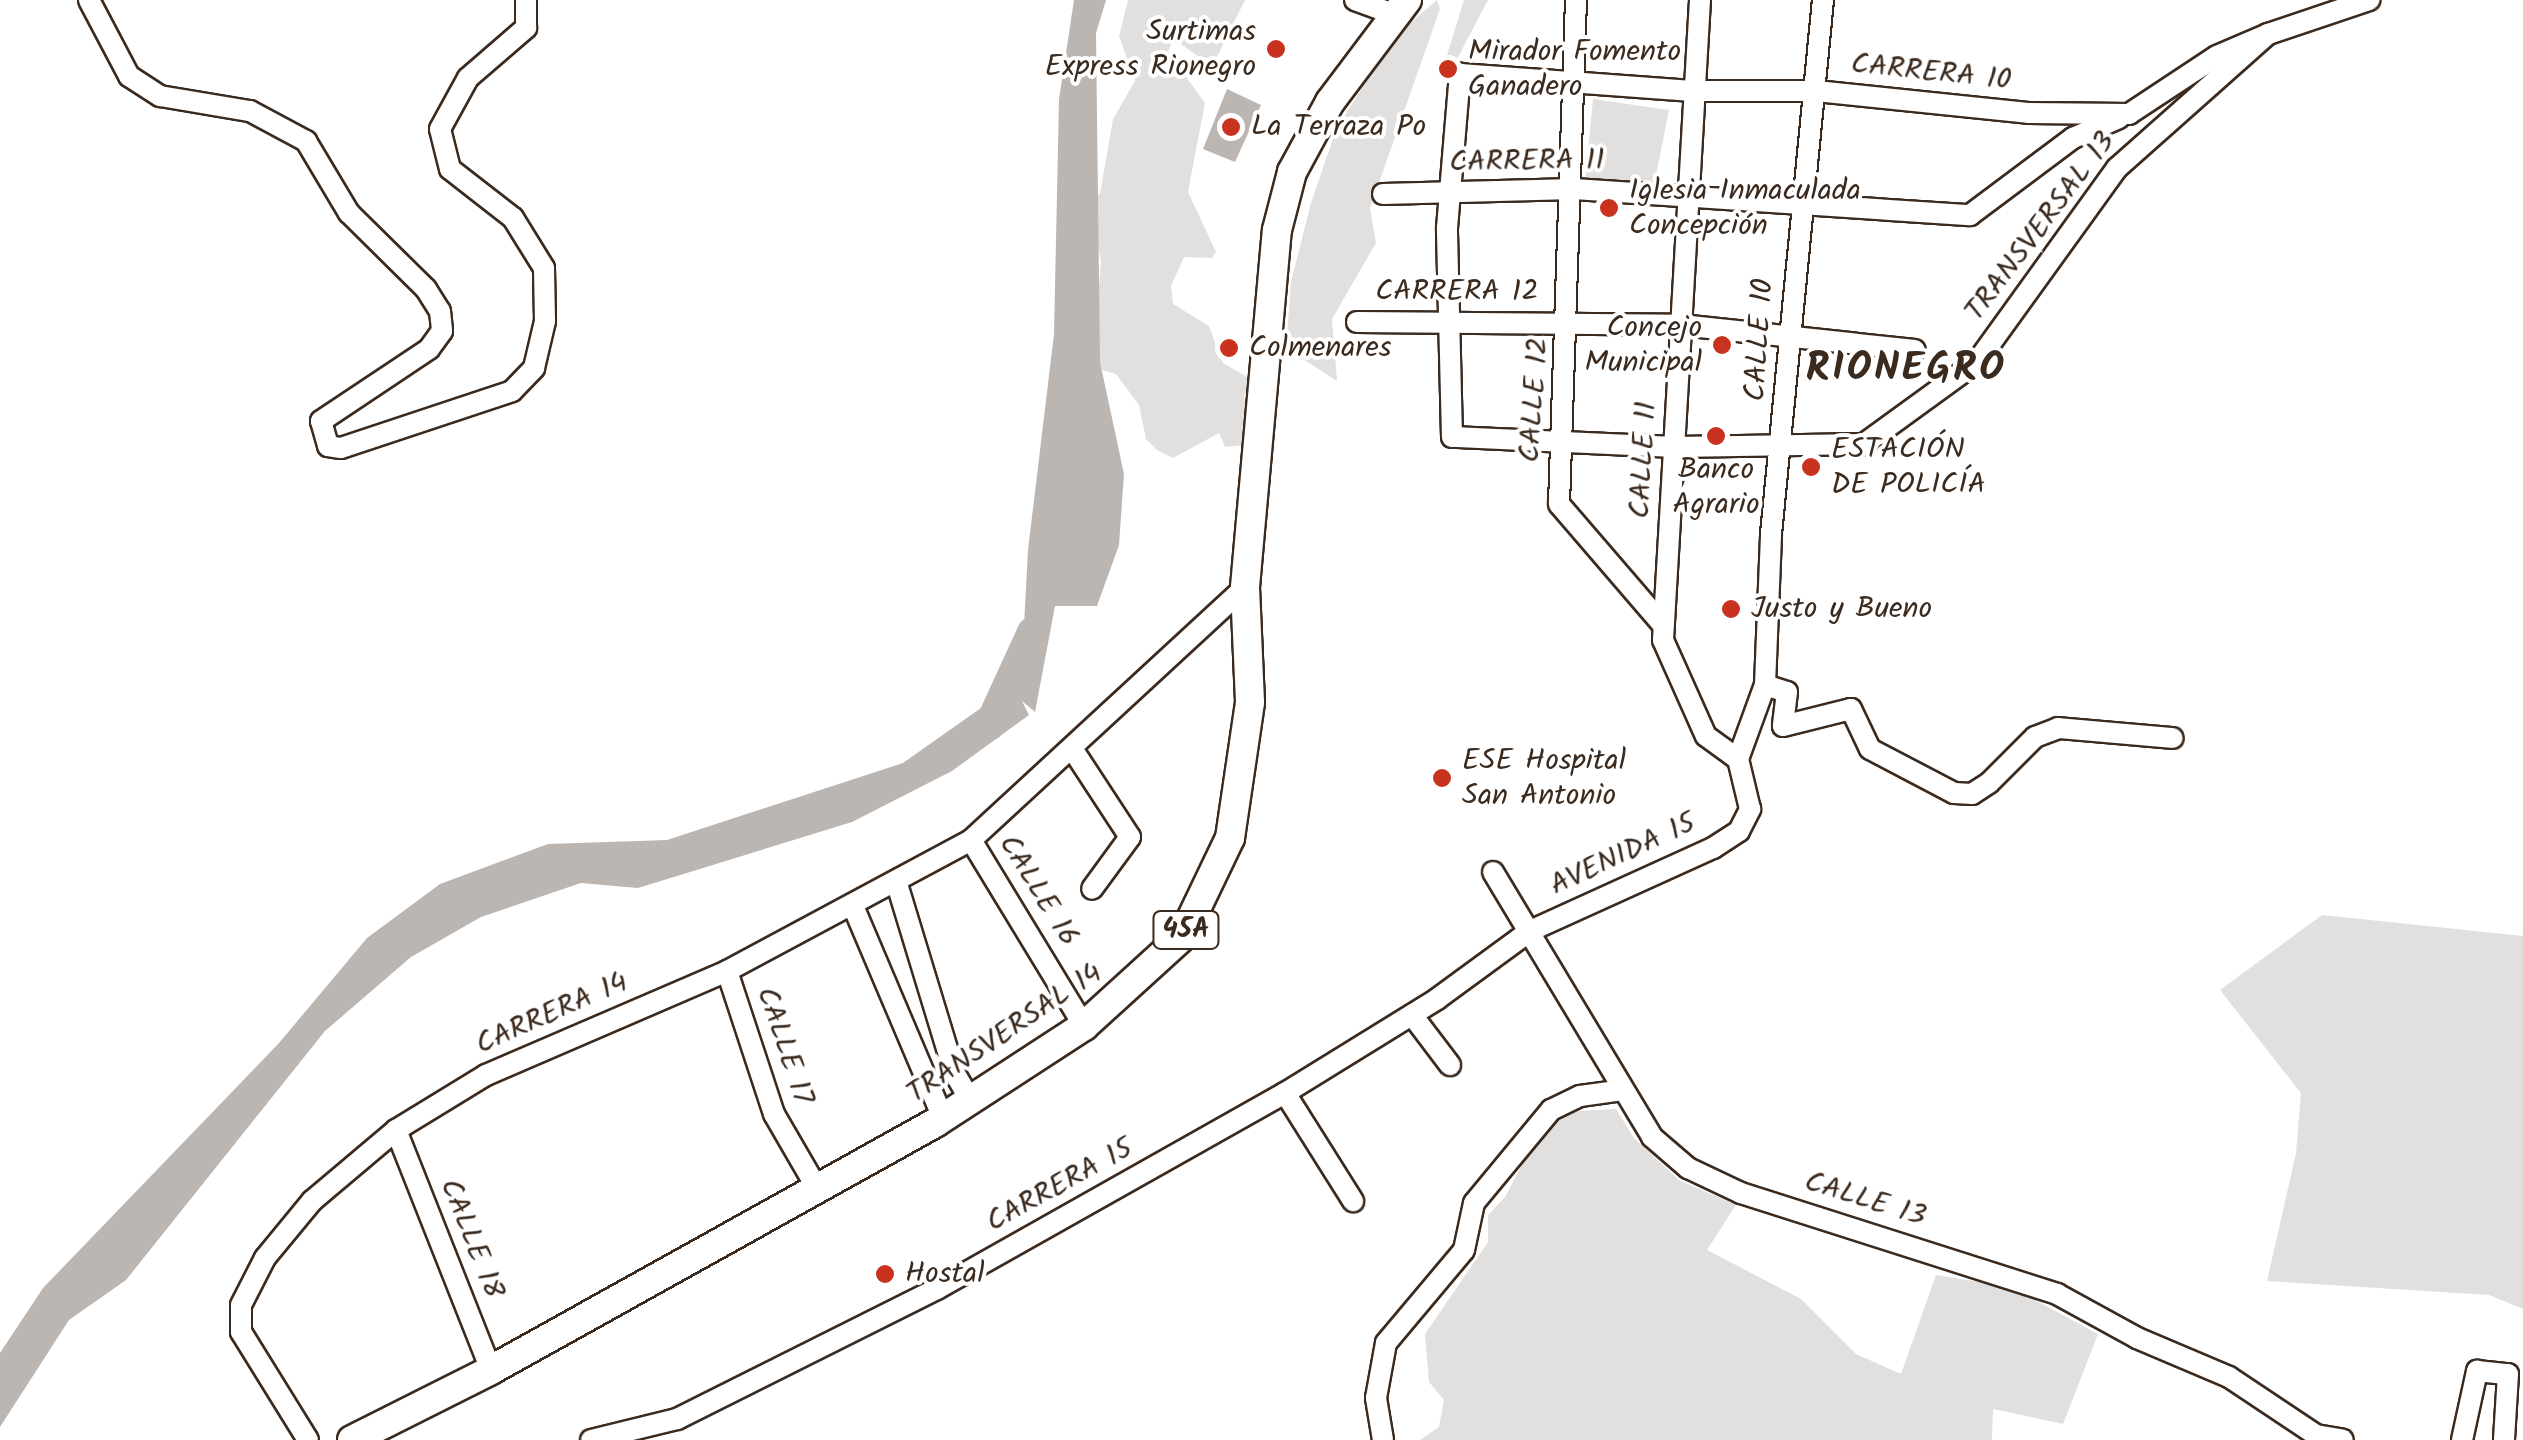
<!DOCTYPE html>
<html>
<head>
<meta charset="utf-8">
<style>
  body { margin:0 }
  #map { position:relative; width:2523px; height:1440px; overflow:hidden; background:#fff; font-family:Kalam,sans-serif }
  div>[style] { position:absolute }
  .green>* { inset:0; background:#e2e0de }
  .water>* { inset:0; background:#bcb6b3 }
  .river>* { height:30px; margin:-15px; padding:0 15px; transform-origin:15px; border-radius:15px; background:#bcb6b3 }
  .roads { filter:drop-shadow(2px 0 #3b2a1e) drop-shadow(-2px 0 #3b2a1e) drop-shadow(0 2px #3b2a1e) drop-shadow(0 -2px #3b2a1e) }
  .minor>* { height:20px; margin:-10px; padding:0 10px; transform-origin:10px; border-radius:10px; background:#fff }
  .highway>* { height:28px; margin:-14px; padding:0 14px; transform-origin:14px; border-radius:14px; background:#fff }
  .dots>* { width:28px; height:28px; translate:-50% -50%; box-sizing:border-box; border:5px solid #fff; border-radius:50% }
  span { translate:-50% -50%; white-space:nowrap; text-align:center; line-height:1.15; -webkit-text-stroke:8px #fff; paint-order:stroke }
  .shield-label span { padding:2px 8px; background:#fff; border:2px solid; border-radius:8px; -webkit-text-stroke-width:0 }
  .shield-label { font-size:28px; color:#3b2a1e; font-weight:700 }
  .poi-label { font-size:30px; color:#3b2a1e }
  .right { translate:-100% -50%; text-align:right }
  .left { translate:0 -50%; text-align:left }
  .street-label { font-size:30px; color:#3b2a1e }
  .district-label { font-size:40px; color:#3b2a1e; font-weight:700; letter-spacing:2.5px }
</style>
</head>
<body>
<div id="map">
  <div class="green">
    <i style="clip-path:polygon(1128px 0,1245px 0,1217px 57px,1200px 58px,1173px 38px,1168px 52px,1205px 103px,1188px 192px,1216px 252px,1212px 258px,1184px 257px,1171px 286px,1173px 304px,1209px 326px,1223px 363px,1251px 379px,1244px 397px,1254px 444px,1225px 447px,1219px 433px,1173px 458px,1157px 450px,1146px 439px,1139px 405px,1116px 374px,1102px 370px,1094px 351px,1101px 261px,1096px 238px,1081px 232px,1085px 201px,1100px 194px,1113px 119px,1135px 81px,1119px 36px)"></i>
    <i style="clip-path:polygon(1437px 0,1440px 9px,1370px 208px,1376px 243px,1332px 319px,1337px 381px,1286px 348px,1291px 282px,1311px 203px,1336px 130px,1372px 72px,1404px 28px)"></i>
    <i style="clip-path:polygon(1464px 0,1488px 0,1457px 59px,1447px 55px)"></i>
    <i style="clip-path:polygon(1593px 99px,1669px 110px,1653px 191px,1584px 192px)"></i>
    <i style="clip-path:polygon(2322px 915px,2523px 936px,2523px 1309px,2489px 1295px,2267px 1281px,2296px 1153px,2301px 1093px,2220px 990px)"></i>
    <i style="clip-path:polygon(1616px 1109px,1634px 1138px,1679px 1180px,1736px 1205px,1707px 1250px,1801px 1299px,1856px 1354px,1901px 1374px,1936px 1275px,2011px 1287px,2098px 1334px,2063px 1424px,1993px 1409px,1992px 1440px,1420px 1440px,1439px 1427px,1444px 1400px,1429px 1382px,1425px 1334px,1488px 1242px,1488px 1215px,1505px 1197px,1536px 1138px,1564px 1112px)"></i>
  </div>
  <div class="water">
    <i style="clip-path:polygon(1074px 0,1106px 0,1096px 33px,1100px 362px,1124px 474px,1119px 545px,1097px 606px,1055px 606px,1035px 712px,1022px 701px,1029px 715px,952px 771px,852px 822px,638px 888px,581px 883px,481px 917px,411px 957px,325px 1031px,126px 1280px,69px 1320px,0 1427px,0 1353px,43px 1288px,279px 1043px,367px 938px,440px 884px,548px 844px,667px 840px,903px 763px,1012px 686px,1023px 645px,1028px 550px,1054px 334px,1059px 99px)"></i>
    <i style="clip-path:polygon(1227px 89px,1261px 105px,1235px 162px,1203px 149px)"></i>
  </div>
  <div class="river">
    <i style="left:989px;top:726px;width:103px;rotate:-65.4deg"></i>
  </div>
  <div class="roads">
    <div class="minor">
      <i style="left:89px;top:0;width:86px;rotate:62.2deg"></i>
      <i style="left:129px;top:76px;width:37px;rotate:33deg"></i>
      <i style="left:160px;top:96px;width:91px;rotate:9.5deg"></i>
      <i style="left:250px;top:111px;width:64px;rotate:28.2deg"></i>
      <i style="left:306px;top:141px;width:84px;rotate:59.2deg"></i>
      <i style="left:349px;top:213px;width:108px;rotate:44.6deg"></i>
      <i style="left:426px;top:289px;width:26px;rotate:58deg"></i>
      <i style="left:440px;top:311px;width:20px;rotate:84deg"></i>
      <i style="left:442px;top:331px;width:22px;rotate:126deg"></i>
      <i style="left:429px;top:349px;width:130px;rotate:146.3deg"></i>
      <i style="left:321px;top:421px;width:26px;rotate:74deg"></i>
      <i style="left:328px;top:446px;width:13px;rotate:9deg"></i>
      <i style="left:341px;top:448px;width:180px;rotate:-18.4deg"></i>
      <i style="left:512px;top:391px;width:32px;rotate:-46deg"></i>
      <i style="left:534px;top:368px;width:48px;rotate:-76.8deg"></i>
      <i style="left:545px;top:321px;width:53px;rotate:-91.1deg"></i>
      <i style="left:544px;top:268px;width:59px;rotate:-121.8deg"></i>
      <i style="left:513px;top:218px;width:80px;rotate:-142.1deg"></i>
      <i style="left:450px;top:169px;width:41px;rotate:-104deg"></i>
      <i style="left:440px;top:129px;width:58px;rotate:-61.2deg"></i>
      <i style="left:468px;top:78px;width:77px;rotate:-40.8deg"></i>
      <i style="left:526px;top:28px;width:28px;rotate:-90deg"></i>
      <i style="left:1355px;top:0;width:44px;rotate:20.1deg"></i>
      <i style="left:1396px;top:15px;width:10px;rotate:-79deg"></i>
      <i style="left:1576px;top:0;width:504px;rotate:91.93deg"></i>
      <i style="left:1559px;top:504px;width:160px;rotate:49.3deg"></i>
      <i style="left:1700px;top:0;width:641px;rotate:93.31deg"></i>
      <i style="left:1663px;top:640px;width:105px;rotate:65.9deg"></i>
      <i style="left:1706px;top:736px;width:39px;rotate:36deg"></i>
      <i style="left:2268px;top:34px;width:202px;rotate:138.4deg"></i>
      <i style="left:2117px;top:168px;width:239px;rotate:125.8deg"></i>
      <i style="left:1977px;top:362px;width:140px;rotate:144deg"></i>
      <i style="left:1864px;top:444px;width:189px;rotate:179.1deg"></i>
      <i style="left:1675px;top:447px;width:223px;rotate:-177.4deg"></i>
      <i style="left:1452px;top:437px;width:209px;rotate:-91.4deg"></i>
      <i style="left:1447px;top:228px;width:155px;rotate:-85.2deg"></i>
      <i style="left:1460px;top:74px;width:233px;rotate:4.2deg"></i>
      <i style="left:1692px;top:91px;width:124px"></i>
      <i style="left:1816px;top:91px;width:213px;rotate:5.9deg"></i>
      <i style="left:2028px;top:113px;width:101px;rotate:0.6deg"></i>
      <i style="left:2129px;top:114px;width:105px;rotate:-33.4deg"></i>
      <i style="left:2217px;top:56px;width:56px;rotate:-23.3deg"></i>
      <i style="left:2268px;top:34px;width:107px;rotate:-18.6deg"></i>
      <i style="left:1383px;top:194px;width:191px;rotate:-1.5deg"></i>
      <i style="left:1574px;top:189px;width:397px;rotate:3.8deg"></i>
      <i style="left:1970px;top:215px;width:129px;rotate:-36.8deg"></i>
      <i style="left:2073px;top:138px;width:50px;rotate:-23.5deg"></i>
      <i style="left:1357px;top:322px;width:324px;rotate:0.5deg"></i>
      <i style="left:1681px;top:325px;width:235px;rotate:6.1deg"></i>
      <i style="left:1765px;top:685px;width:23px;rotate:18deg"></i>
      <i style="left:1787px;top:692px;width:34px;rotate:97deg"></i>
      <i style="left:1783px;top:726px;width:70px;rotate:-14deg"></i>
      <i style="left:1851px;top:709px;width:44px;rotate:64.6deg"></i>
      <i style="left:1870px;top:749px;width:95px;rotate:27.6deg"></i>
      <i style="left:1954px;top:793px;width:18px;rotate:3deg"></i>
      <i style="left:1972px;top:794px;width:20px;rotate:-33deg"></i>
      <i style="left:1989px;top:783px;width:65px;rotate:-45deg"></i>
      <i style="left:2035px;top:737px;width:25px;rotate:-21deg"></i>
      <i style="left:2058px;top:728px;width:115px;rotate:5deg"></i>
      <i style="left:1073px;top:750px;width:104px;rotate:56.8deg"></i>
      <i style="left:1130px;top:837px;width:64px;rotate:126.2deg"></i>
      <i style="left:1738px;top:759px;width:79px;rotate:-70deg"></i>
      <i style="left:1765px;top:685px;width:151px;rotate:-87.7deg"></i>
      <i style="left:1771px;top:534px;width:537px;rotate:-84.44deg"></i>
      <i style="left:971px;top:840px;width:218px;rotate:58.7deg"></i>
      <i style="left:1493px;top:872px;width:309px;rotate:59deg"></i>
      <i style="left:1652px;top:1137px;width:48px;rotate:40.7deg"></i>
      <i style="left:1688px;top:1168px;width:59px;rotate:25.3deg"></i>
      <i style="left:1741px;top:1193px;width:332px;rotate:17.7deg"></i>
      <i style="left:2057px;top:1294px;width:91px;rotate:28.8deg"></i>
      <i style="left:2137px;top:1338px;width:100px;rotate:23deg"></i>
      <i style="left:2229px;top:1377px;width:105px;rotate:33.7deg"></i>
      <i style="left:2316px;top:1435px;width:27px;rotate:10deg"></i>
      <i style="left:897px;top:884px;width:196px;rotate:73.1deg"></i>
      <i style="left:954px;top:1072px;width:32px;rotate:60deg"></i>
      <i style="left:853px;top:906px;width:230px;rotate:67deg"></i>
      <i style="left:727px;top:971px;width:151px;rotate:71.8deg"></i>
      <i style="left:774px;top:1114px;width:88px;rotate:59.9deg"></i>
      <i style="left:1412px;top:1015px;width:63px;rotate:52.8deg"></i>
      <i style="left:1285px;top:1093px;width:128px;rotate:57.8deg"></i>
      <i style="left:396px;top:1130px;width:258px;rotate:68.4deg"></i>
      <i style="left:308px;top:1440px;width:127px;rotate:-121.8deg"></i>
      <i style="left:241px;top:1332px;width:27px;rotate:-90deg"></i>
      <i style="left:241px;top:1305px;width:53px;rotate:-62.9deg"></i>
      <i style="left:265px;top:1258px;width:74px;rotate:-50.5deg"></i>
      <i style="left:312px;top:1201px;width:110px;rotate:-40.2deg"></i>
      <i style="left:396px;top:1130px;width:105px;rotate:-31.4deg"></i>
      <i style="left:486px;top:1075px;width:262px;rotate:-23.3deg"></i>
      <i style="left:727px;top:971px;width:277px;rotate:-28.2deg"></i>
      <i style="left:971px;top:840px;width:373px;rotate:-42.7deg"></i>
      <i style="left:591px;top:1440px;width:89px;rotate:-13.7deg"></i>
      <i style="left:677px;top:1419px;width:291px;rotate:-26.6deg"></i>
      <i style="left:937px;top:1289px;width:399px;rotate:-29.4deg"></i>
      <i style="left:1285px;top:1093px;width:179px;rotate:-31.7deg"></i>
      <i style="left:1437px;top:999px;width:115px;rotate:-36.2deg"></i>
      <i style="left:1530px;top:931px;width:201px;rotate:-24.4deg"></i>
      <i style="left:1713px;top:848px;width:31px;rotate:-33deg"></i>
      <i style="left:1739px;top:831px;width:25px;rotate:-63deg"></i>
      <i style="left:1750px;top:809px;width:51px;rotate:-103.5deg"></i>
      <i style="left:1383px;top:1440px;width:43px;rotate:-99.5deg"></i>
      <i style="left:1376px;top:1398px;width:56px;rotate:-79.7deg"></i>
      <i style="left:1386px;top:1343px;width:121px;rotate:-50deg"></i>
      <i style="left:1464px;top:1250px;width:48px;rotate:-78deg"></i>
      <i style="left:1474px;top:1203px;width:121px;rotate:-50.4deg"></i>
      <i style="left:1551px;top:1110px;width:32px;rotate:-26deg"></i>
      <i style="left:1580px;top:1096px;width:43px;rotate:-7.9deg"></i>
      <i style="left:2462px;top:1440px;width:71px;rotate:-77.7deg"></i>
      <i style="left:2477px;top:1371px;width:31px;rotate:6deg"></i>
      <i style="left:2508px;top:1374px;width:66px;rotate:93.5deg"></i>
    </div>
    <div class="highway">
      <i style="left:352px;top:1440px;width:156px;rotate:-26.7deg"></i>
      <i style="left:491px;top:1370px;width:508px;rotate:-29.09deg"></i>
      <i style="left:935px;top:1123px;width:178px;rotate:-33.1deg"></i>
      <i style="left:1084px;top:1026px;width:134px;rotate:-42.3deg"></i>
      <i style="left:1183px;top:936px;width:109px;rotate:-64.4deg"></i>
      <i style="left:1230px;top:838px;width:137px;rotate:-81.6deg"></i>
      <i style="left:1250px;top:702px;width:115px;rotate:-92.5deg"></i>
      <i style="left:1245px;top:587px;width:358px;rotate:-84.9deg"></i>
      <i style="left:1277px;top:230px;width:60px;rotate:-75.5deg"></i>
      <i style="left:1292px;top:172px;width:80px;rotate:-61.5deg"></i>
      <i style="left:1330px;top:102px;width:128px;rotate:-53deg"></i>
    </div>
  </div>
  <div class="dots">
    <i style="left:1276px;top:49px;background:#c8321e"></i>
    <i style="left:1448px;top:69px;background:#c8321e"></i>
    <i style="left:1231px;top:127px;background:#c8321e"></i>
    <i style="left:1609px;top:208px;background:#c8321e"></i>
    <i style="left:1722px;top:345px;background:#c8321e"></i>
    <i style="left:1229px;top:348px;background:#c8321e"></i>
    <i style="left:1716px;top:436px;background:#c8321e"></i>
    <i style="left:1811px;top:467px;background:#c8321e"></i>
    <i style="left:1731px;top:609px;background:#c8321e"></i>
    <i style="left:1442px;top:778px;background:#c8321e"></i>
    <i style="left:885px;top:1274px;background:#c8321e"></i>
  </div>
  <div class="shield-label">
    <span style="left:1186px;top:930px">45A</span>
  </div>
  <div class="poi-label">
    <span class="right" style="left:1256px;top:49px">Surtimas<br>Express Rionegro</span>
    <span class="left" style="left:1468px;top:69px">Mirador Fomento<br>Ganadero</span>
    <span class="left" style="left:1251px;top:127px">La Terraza Po</span>
    <span class="left" style="left:1629px;top:208px">Iglesia Inmaculada<br>Concepción</span>
    <span class="right" style="left:1702px;top:345px">Concejo<br>Municipal</span>
    <span class="left" style="left:1249px;top:348px">Colmenares</span>
    <span class="left" style="left:1831px;top:467px">ESTACIÓN<br>DE POLICÍA</span>
    <span style="left:1716px;top:487px">Banco<br>Agrario</span>
    <span class="left" style="left:1751px;top:609px">Justo y Bueno</span>
    <span class="left" style="left:1462px;top:778px">ESE Hospital<br>San Antonio</span>
    <span class="left" style="left:905px;top:1274px">Hostal</span>
  </div>
  <div class="street-label">
    <span style="left:1931px;top:73px;rotate:6deg">CARRERA 10</span>
    <span style="left:1527px;top:162px;rotate:-1deg">CARRERA 11</span>
    <span style="left:2041px;top:227px;rotate:-53deg">TRANSVERSAL 13</span>
    <span style="left:1457px;top:292px">CARRERA 12</span>
    <span style="left:1760px;top:340px;rotate:-86deg">CALLE 10</span>
    <span style="left:1535px;top:400px;rotate:-86deg">CALLE 12</span>
    <span style="left:1644px;top:460px;rotate:-87deg">CALLE 11</span>
    <span style="left:1623px;top:855px;rotate:-25deg">AVENIDA 15</span>
    <span style="left:1038px;top:891px;rotate:58deg">CALLE 16</span>
    <span style="left:552px;top:1014px;rotate:-24deg">CARRERA 14</span>
    <span style="left:1005px;top:1034px;rotate:-34deg">TRANSVERSAL 14</span>
    <span style="left:784px;top:1046px;rotate:71deg">CALLE 17</span>
    <span style="left:1060px;top:1186px;rotate:-29deg">CARRERA 15</span>
    <span style="left:1865px;top:1200px;rotate:17deg">CALLE 13</span>
    <span style="left:471px;top:1239px;rotate:68deg">CALLE 18</span>
  </div>
  <div class="district-label">
    <span style="left:1906px;top:369px">RIONEGRO</span>
  </div>
</div>
</body>
</html>
